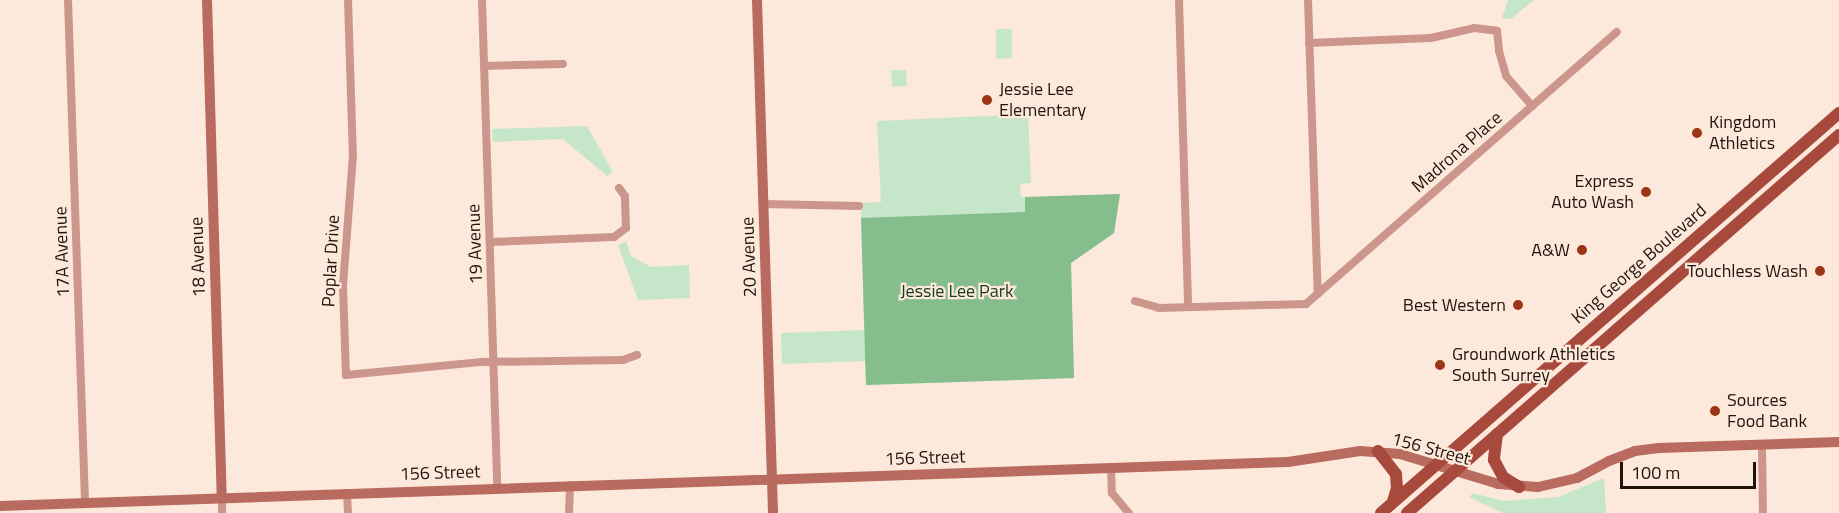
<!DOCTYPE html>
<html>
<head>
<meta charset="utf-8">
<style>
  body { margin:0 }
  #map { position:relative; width:1839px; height:513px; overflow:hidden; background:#fde9db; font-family:"Titillium Web",sans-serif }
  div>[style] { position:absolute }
  .green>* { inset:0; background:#c5e6c9 }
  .forest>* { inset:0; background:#85bd8d }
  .street>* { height:8px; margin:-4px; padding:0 4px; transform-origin:4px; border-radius:4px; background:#cc968d }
  .secondary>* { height:10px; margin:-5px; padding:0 5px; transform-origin:5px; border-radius:5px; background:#b86b5e }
  .primary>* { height:12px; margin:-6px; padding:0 6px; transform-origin:6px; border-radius:6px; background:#a7493c }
  .dots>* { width:16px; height:16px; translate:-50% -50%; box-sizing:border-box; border:3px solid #fde9db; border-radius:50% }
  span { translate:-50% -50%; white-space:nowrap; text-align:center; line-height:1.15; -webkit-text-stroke:4.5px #fde9db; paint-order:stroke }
  .poi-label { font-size:18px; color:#20150d }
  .left { translate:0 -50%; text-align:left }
  .right { translate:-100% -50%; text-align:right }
  .street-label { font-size:18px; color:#20150d }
  .park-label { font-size:18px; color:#133c1d }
  .scale { position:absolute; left:1620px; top:462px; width:136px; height:27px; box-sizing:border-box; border:3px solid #20150d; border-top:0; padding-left:8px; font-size:18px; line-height:21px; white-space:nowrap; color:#20150d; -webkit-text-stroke:4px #fde9db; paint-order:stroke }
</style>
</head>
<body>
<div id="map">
  <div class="green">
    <i style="clip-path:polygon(1508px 0,1534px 0,1511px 19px,1502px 18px)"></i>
    <i style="clip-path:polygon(1012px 29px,1012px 58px,996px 59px,996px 29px)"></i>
    <i style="clip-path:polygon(891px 70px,906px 70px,907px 86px,892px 87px)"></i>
    <i style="clip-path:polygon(1028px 114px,1031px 183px,1020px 184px,1021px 197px,1120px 194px,1114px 233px,1071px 263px,1074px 378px,866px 385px,865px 361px,782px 364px,781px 333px,864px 330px,861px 203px,881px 202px,877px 121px)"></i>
    <i style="clip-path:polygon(587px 126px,613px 172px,607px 176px,563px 139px,493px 142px,492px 129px)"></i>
    <i style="clip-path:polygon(626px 241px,631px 256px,651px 267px,689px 265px,690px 298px,638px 300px,618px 245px)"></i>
    <i style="clip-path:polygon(1604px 478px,1606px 513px,1503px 513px,1469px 497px,1473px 493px,1503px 501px,1558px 497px)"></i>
  </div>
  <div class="forest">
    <i style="clip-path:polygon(1120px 194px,1114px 233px,1071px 263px,1074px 378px,866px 385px,861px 218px,1025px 212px,1025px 197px)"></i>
  </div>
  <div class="street">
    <i style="left:68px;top:0;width:502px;rotate:88.06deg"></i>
    <i style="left:348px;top:0;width:155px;rotate:88.2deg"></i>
    <i style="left:353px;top:155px;width:131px;rotate:94.4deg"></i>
    <i style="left:343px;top:286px;width:89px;rotate:88.1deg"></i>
    <i style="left:346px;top:375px;width:137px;rotate:-5.5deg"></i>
    <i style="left:482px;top:362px;width:141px;rotate:-0.8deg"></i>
    <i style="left:623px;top:360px;width:15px;rotate:-20deg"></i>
    <i style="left:482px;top:0;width:487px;rotate:88.2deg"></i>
    <i style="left:1179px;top:0;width:307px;rotate:88.3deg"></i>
    <i style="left:1308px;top:0;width:294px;rotate:88.1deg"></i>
    <i style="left:1309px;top:43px;width:122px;rotate:-2.3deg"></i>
    <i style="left:1431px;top:38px;width:44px;rotate:-13.1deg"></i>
    <i style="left:1474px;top:28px;width:23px;rotate:7deg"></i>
    <i style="left:1497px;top:31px;width:20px;rotate:84deg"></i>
    <i style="left:1499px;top:51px;width:26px;rotate:74deg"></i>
    <i style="left:1506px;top:76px;width:40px;rotate:49deg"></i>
    <i style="left:484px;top:66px;width:79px;rotate:-1.5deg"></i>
    <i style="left:764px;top:204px;width:95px;rotate:1.2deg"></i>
    <i style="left:490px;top:242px;width:124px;rotate:-2.3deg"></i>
    <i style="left:614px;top:237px;width:15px;rotate:-37deg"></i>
    <i style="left:626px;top:228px;width:32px;rotate:-92deg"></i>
    <i style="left:625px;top:196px;width:10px;rotate:-127deg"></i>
    <i style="left:1135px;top:301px;width:25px;rotate:16deg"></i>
    <i style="left:1159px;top:308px;width:147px;rotate:-1.6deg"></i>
    <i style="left:1306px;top:304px;width:413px;rotate:-41.2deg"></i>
    <i style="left:1762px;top:445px;width:68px;rotate:89.2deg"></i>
    <i style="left:1111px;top:468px;width:25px;rotate:88deg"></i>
    <i style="left:1112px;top:493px;width:26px;rotate:50deg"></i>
    <i style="left:347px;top:493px;width:20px;rotate:87deg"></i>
    <i style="left:222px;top:498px;width:15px;rotate:90deg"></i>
    <i style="left:569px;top:513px;width:28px;rotate:-88deg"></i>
  </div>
  <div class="secondary">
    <i style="left:207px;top:0;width:498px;rotate:88.3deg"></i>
    <i style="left:757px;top:0;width:513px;rotate:88.21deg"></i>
    <i style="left:0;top:506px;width:1289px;rotate:-1.96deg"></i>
    <i style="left:1288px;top:462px;width:73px;rotate:-8.7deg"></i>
    <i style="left:1360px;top:451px;width:40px;rotate:4.3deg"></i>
    <i style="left:1400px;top:454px;width:102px;rotate:17deg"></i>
    <i style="left:1498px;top:484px;width:40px;rotate:4.3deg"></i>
    <i style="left:1538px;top:487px;width:40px;rotate:-13deg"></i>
    <i style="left:1577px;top:478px;width:36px;rotate:-28deg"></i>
    <i style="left:1609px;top:461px;width:28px;rotate:-21deg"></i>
    <i style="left:1635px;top:451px;width:24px;rotate:-7deg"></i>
    <i style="left:1659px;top:448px;width:180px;rotate:-1.9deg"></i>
  </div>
  <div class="primary">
    <i style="left:1497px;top:434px;width:26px;rotate:97deg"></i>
    <i style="left:1494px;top:460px;width:19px;rotate:62deg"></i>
    <i style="left:1503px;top:477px;width:19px;rotate:32deg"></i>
    <i style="left:1378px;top:451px;width:29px;rotate:52deg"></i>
    <i style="left:1396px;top:474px;width:14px;rotate:86deg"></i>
    <i style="left:1397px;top:488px;width:14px;rotate:107deg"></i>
    <i style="left:1381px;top:513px;width:608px;rotate:-41.13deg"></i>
    <i style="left:1407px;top:513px;width:574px;rotate:-41.19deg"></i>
  </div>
  <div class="dots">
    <i style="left:987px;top:100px;background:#9c3515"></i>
    <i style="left:1697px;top:133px;background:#9c3515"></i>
    <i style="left:1646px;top:192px;background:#9c3515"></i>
    <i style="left:1582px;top:250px;background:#9c3515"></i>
    <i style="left:1820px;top:271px;background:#9c3515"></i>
    <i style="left:1518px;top:305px;background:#9c3515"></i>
    <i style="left:1440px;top:365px;background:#9c3515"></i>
    <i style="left:1715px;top:411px;background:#9c3515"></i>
  </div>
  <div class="poi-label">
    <span class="left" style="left:999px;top:100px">Jessie Lee<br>Elementary</span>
    <span class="left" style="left:1709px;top:133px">Kingdom<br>Athletics</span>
    <span class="right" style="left:1634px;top:192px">Express<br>Auto Wash</span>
    <span class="right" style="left:1570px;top:250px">A&amp;W</span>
    <span class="right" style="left:1808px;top:271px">Touchless Wash</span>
    <span class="right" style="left:1506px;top:305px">Best Western</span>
    <span class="left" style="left:1452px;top:365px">Groundwork Athletics<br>South Surrey</span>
    <span class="left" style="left:1727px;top:411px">Sources<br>Food Bank</span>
  </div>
  <div class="street-label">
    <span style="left:1457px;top:152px;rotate:-41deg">Madrona Place</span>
    <span style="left:475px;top:244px;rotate:-92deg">19 Avenue</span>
    <span style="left:62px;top:252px;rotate:-92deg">17A Avenue</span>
    <span style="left:198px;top:257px;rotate:-92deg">18 Avenue</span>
    <span style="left:749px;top:257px;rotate:-92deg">20 Avenue</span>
    <span style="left:331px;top:261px;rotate:-87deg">Poplar Drive</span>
    <span style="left:1639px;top:264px;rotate:-41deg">King George Boulevard</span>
    <span style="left:1431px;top:449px;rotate:15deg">156 Street</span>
    <span style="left:925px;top:458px;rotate:-2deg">156 Street</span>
    <span style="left:440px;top:473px;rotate:-2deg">156 Street</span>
  </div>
  <div class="park-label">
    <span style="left:957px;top:291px">Jessie Lee Park</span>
  </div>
  <div class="scale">100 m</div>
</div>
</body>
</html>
